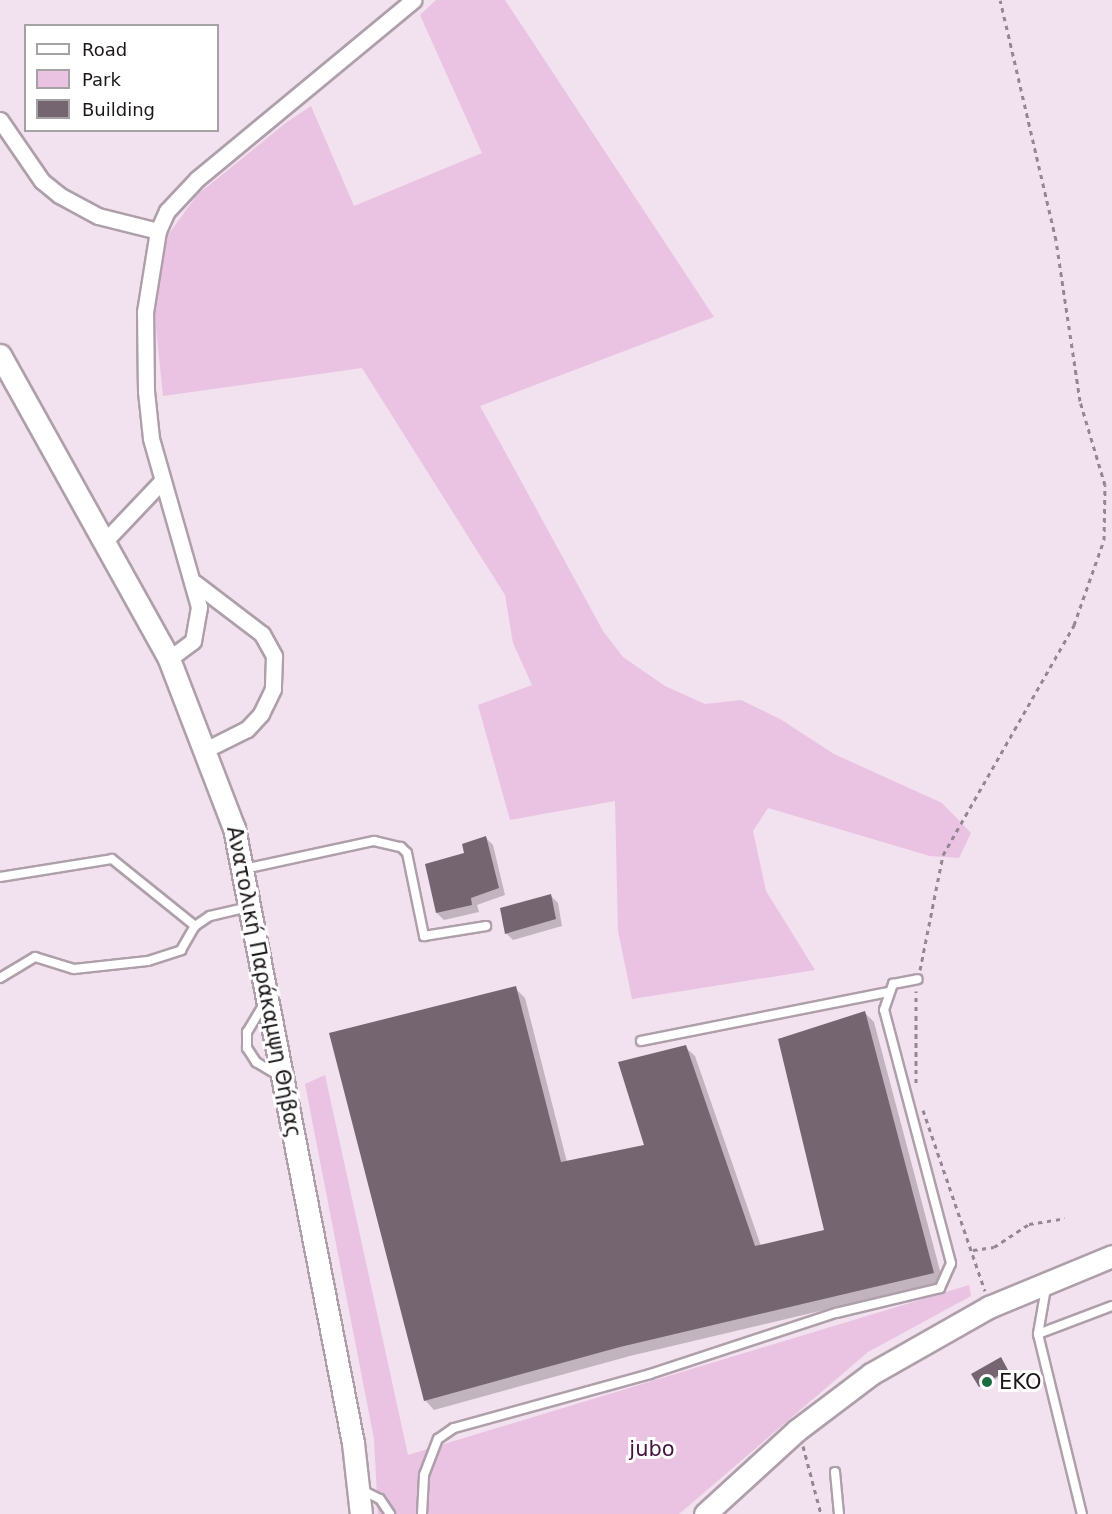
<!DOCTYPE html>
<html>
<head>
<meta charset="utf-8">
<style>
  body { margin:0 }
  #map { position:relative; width:1112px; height:1514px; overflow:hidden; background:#f2e1ee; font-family:"DejaVu Sans",sans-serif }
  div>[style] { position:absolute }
  .green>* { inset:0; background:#e9c3e1 }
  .shadow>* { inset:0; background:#0003 }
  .building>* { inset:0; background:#746570 }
  .path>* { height:3px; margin-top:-1.5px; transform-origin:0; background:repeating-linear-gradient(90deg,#938790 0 4.5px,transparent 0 9px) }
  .roads { filter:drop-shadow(2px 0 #af9fab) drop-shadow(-2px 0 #af9fab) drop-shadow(0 2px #af9fab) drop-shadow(0 -2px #af9fab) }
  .service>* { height:8px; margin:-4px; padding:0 4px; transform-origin:4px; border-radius:4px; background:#fff }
  .minor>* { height:15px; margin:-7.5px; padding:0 7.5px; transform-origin:7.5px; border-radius:7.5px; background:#fff }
  .secondary>* { height:21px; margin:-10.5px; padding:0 10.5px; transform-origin:10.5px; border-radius:10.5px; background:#fff }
  .dots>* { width:16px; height:16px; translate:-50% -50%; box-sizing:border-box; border:3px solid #fff; border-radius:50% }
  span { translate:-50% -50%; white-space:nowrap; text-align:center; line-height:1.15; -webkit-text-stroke:6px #fff; paint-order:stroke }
  .street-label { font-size:21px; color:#1d171c }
  .poi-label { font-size:21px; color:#1d171c }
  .left { translate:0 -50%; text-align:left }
  .park-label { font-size:21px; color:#45143e }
  .legend { position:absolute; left:24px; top:24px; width:195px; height:108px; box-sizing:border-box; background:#fff; border:2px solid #a5a2a4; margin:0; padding:8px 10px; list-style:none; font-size:18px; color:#1d171c }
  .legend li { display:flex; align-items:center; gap:12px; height:30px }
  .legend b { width:30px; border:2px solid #a5a2a4 }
</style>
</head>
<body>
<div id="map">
  <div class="green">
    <i style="clip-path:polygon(436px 0,505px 0,714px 317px,480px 406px,603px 631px,623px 657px,665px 686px,705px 704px,741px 700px,780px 719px,834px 754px,942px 803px,971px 833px,959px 858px,930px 856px,768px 808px,753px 831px,766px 891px,815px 970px,632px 999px,618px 931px,615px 801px,510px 820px,478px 705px,532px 685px,513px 643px,505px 595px,362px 368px,163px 396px,154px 308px,168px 235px,197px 195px,287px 122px,311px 106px,354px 206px,482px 153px,420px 15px)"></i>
    <i style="clip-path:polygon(325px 1075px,408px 1455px,969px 1285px,971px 1296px,868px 1352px,679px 1514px,378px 1514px,374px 1439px,305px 1084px)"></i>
  </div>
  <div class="shadow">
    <i style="clip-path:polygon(486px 838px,493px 845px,505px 895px,477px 905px,479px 912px,444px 920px,437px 913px,466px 854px)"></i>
    <i style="clip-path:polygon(551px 896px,558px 903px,562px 926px,513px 940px,506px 933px)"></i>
    <i style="clip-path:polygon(515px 988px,525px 998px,567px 1162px,646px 1146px,685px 1047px,695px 1056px,761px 1246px,826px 1231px,865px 1013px,874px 1022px,943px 1282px,630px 1356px,434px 1410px,425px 1400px)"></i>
    <i style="clip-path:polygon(1002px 1361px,1009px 1372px,982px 1387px,980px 1386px)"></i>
  </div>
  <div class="building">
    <i style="clip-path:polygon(486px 836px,499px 888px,471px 898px,472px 905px,436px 913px,425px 864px,464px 853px,462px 844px)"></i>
    <i style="clip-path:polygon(551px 894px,556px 919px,505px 934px,500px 908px)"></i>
    <i style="clip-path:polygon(516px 986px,561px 1162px,644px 1145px,618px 1062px,686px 1045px,755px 1246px,824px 1230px,778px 1039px,865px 1011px,934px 1273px,620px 1347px,424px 1401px,329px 1033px)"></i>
    <i style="clip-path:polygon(1001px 1357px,1008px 1370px,979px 1387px,971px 1374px)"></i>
  </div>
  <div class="path">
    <i style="left:920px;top:970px;width:117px;rotate:-78.7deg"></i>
    <i style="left:943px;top:855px;width:265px;rotate:-60.3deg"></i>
    <i style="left:1074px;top:625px;width:90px;rotate:-70.6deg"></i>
    <i style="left:1104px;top:540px;width:55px;rotate:-89deg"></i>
    <i style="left:1105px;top:485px;width:88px;rotate:-106.6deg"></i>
    <i style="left:1080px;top:401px;width:163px;rotate:-98.5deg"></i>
    <i style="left:1056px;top:240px;width:246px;rotate:-103.1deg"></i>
    <i style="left:916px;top:1083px;width:92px;rotate:-90deg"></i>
    <i style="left:923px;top:1110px;width:191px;rotate:71.1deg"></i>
    <i style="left:973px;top:1250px;width:21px;rotate:-8deg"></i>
    <i style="left:994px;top:1247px;width:42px;rotate:-33.3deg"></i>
    <i style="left:1029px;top:1224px;width:36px;rotate:-9deg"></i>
    <i style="left:803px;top:1446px;width:70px;rotate:75.2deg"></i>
  </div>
  <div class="roads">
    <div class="service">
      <i style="left:244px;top:869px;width:133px;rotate:-12.2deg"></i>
      <i style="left:374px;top:841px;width:28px;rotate:13deg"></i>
      <i style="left:401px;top:847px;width:8px;rotate:45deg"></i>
      <i style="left:407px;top:853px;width:85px;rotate:78.4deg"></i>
      <i style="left:424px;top:936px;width:63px;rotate:-9.2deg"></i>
      <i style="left:0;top:877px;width:113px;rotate:-9.1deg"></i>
      <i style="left:112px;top:859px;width:107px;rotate:38.9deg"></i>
      <i style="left:0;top:978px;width:41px;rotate:-31deg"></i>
      <i style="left:35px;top:957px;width:41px;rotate:17.1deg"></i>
      <i style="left:74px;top:969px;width:74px;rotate:-6.2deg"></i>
      <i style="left:148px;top:961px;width:35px;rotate:-18deg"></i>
      <i style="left:181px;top:950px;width:28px;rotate:-60deg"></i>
      <i style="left:195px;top:926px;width:18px;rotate:-34deg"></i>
      <i style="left:210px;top:916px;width:39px;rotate:-13deg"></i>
      <i style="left:264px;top:1004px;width:33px;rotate:121deg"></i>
      <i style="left:247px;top:1032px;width:16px;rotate:90deg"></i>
      <i style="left:247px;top:1048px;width:17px;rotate:57deg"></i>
      <i style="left:256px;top:1062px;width:27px;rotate:31deg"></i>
      <i style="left:641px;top:1041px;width:252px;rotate:-11.2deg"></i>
      <i style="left:1046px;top:1288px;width:47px;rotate:99.9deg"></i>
      <i style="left:1038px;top:1334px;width:185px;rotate:76.3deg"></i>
      <i style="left:1038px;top:1334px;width:79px;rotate:-20.7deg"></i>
      <i style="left:835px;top:1472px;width:42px;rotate:84.6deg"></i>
      <i style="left:360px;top:1489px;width:22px;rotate:27deg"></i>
      <i style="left:380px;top:1499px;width:18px;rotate:56deg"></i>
      <i style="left:422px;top:1514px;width:39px;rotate:-87deg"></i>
      <i style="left:424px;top:1475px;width:39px;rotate:-69deg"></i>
      <i style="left:438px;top:1439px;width:19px;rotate:-35deg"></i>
      <i style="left:454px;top:1428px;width:203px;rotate:-15.4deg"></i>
      <i style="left:650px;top:1374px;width:196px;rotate:-18.2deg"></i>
      <i style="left:836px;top:1313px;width:107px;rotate:-13.5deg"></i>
      <i style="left:940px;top:1288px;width:27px;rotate:-66deg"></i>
      <i style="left:951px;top:1263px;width:262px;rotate:-104.8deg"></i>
      <i style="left:884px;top:1010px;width:28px;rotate:-71deg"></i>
      <i style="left:893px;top:984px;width:25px;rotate:-11deg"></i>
    </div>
    <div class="minor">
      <i style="left:0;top:120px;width:74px;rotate:55.5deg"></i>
      <i style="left:42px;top:181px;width:22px;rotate:39deg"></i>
      <i style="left:59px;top:195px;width:44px;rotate:28.3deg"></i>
      <i style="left:98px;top:216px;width:62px;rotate:14deg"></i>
      <i style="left:105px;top:541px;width:83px;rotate:-46.5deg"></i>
      <i style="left:195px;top:583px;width:84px;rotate:37.3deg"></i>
      <i style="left:262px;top:634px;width:25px;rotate:61deg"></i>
      <i style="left:274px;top:656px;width:33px;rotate:92deg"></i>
      <i style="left:273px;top:689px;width:28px;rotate:116deg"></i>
      <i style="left:261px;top:714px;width:21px;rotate:133deg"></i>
      <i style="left:247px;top:729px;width:45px;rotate:153.4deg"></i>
      <i style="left:169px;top:659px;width:30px;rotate:-37deg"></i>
      <i style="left:193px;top:641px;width:35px;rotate:-80deg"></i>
      <i style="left:199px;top:607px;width:176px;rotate:-105.9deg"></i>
      <i style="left:151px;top:438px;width:47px;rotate:-96.1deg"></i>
      <i style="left:146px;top:391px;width:79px;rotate:-90.7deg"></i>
      <i style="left:145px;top:312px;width:82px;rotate:-80.9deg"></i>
      <i style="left:158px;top:231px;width:22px;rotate:-66deg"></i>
      <i style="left:167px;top:211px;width:44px;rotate:-46.8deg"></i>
      <i style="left:197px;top:179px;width:281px;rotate:-39.6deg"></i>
    </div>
    <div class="secondary">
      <i style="left:0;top:355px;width:348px;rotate:60.9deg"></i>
      <i style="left:169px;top:659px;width:181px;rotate:69deg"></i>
      <i style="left:234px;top:828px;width:626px;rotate:79.05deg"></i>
      <i style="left:353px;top:1443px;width:71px;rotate:83.6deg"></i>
      <i style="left:705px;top:1514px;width:125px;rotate:-42.4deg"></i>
      <i style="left:797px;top:1430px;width:93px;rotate:-37.1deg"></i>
      <i style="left:871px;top:1374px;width:136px;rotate:-29.6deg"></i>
      <i style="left:989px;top:1307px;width:133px;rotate:-22.5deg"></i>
    </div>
  </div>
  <div class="dots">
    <i style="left:987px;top:1382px;background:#196d3f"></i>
  </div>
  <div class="street-label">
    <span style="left:264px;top:982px;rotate:79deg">Ανατολική Παράκαμψη Θήβας</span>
  </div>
  <div class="poi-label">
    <span class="left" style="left:999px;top:1382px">EKO</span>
  </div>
  <div class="park-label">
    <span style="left:652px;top:1449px">jubo</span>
  </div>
  <ul class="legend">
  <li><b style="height:8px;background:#fff"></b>Road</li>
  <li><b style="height:16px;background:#e9c3e1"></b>Park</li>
  <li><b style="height:16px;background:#746570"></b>Building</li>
  </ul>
</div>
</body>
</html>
